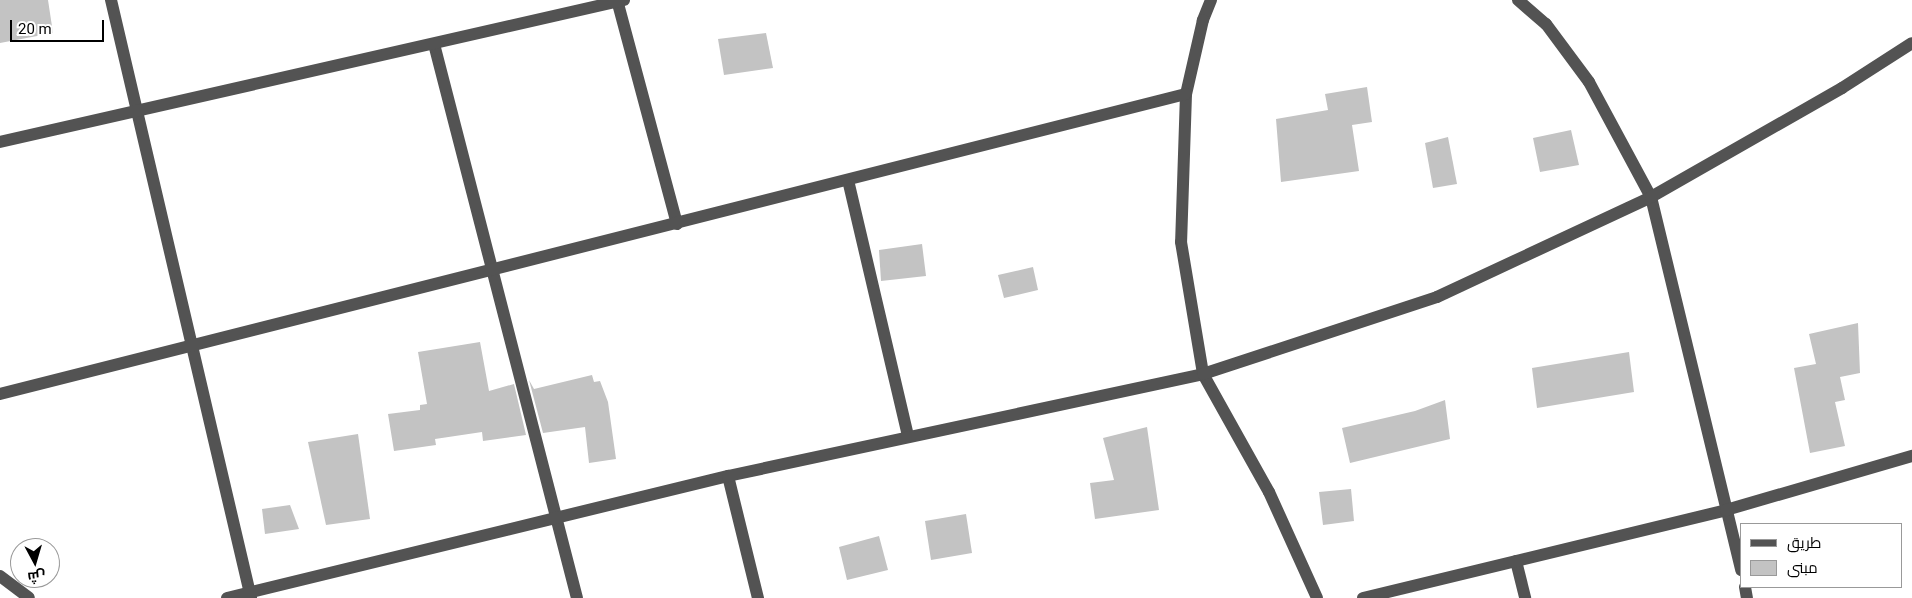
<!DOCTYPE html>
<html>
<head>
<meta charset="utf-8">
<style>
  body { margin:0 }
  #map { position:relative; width:1912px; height:598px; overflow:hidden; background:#fff; font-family:Roboto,Cairo,sans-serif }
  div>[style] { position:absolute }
  .building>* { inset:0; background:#c3c3c3 }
  .minor>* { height:12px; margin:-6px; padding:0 6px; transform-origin:6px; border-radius:6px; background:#535353 }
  span { translate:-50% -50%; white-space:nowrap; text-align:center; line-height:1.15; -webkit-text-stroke:5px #fff; paint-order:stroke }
  .legend { position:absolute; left:1740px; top:523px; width:162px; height:65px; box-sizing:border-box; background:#fff; border:1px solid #999; margin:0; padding:6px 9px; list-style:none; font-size:15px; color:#000 }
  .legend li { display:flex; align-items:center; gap:10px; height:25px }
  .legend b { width:25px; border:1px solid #999 }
  .north { position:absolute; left:10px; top:538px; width:50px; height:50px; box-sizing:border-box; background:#fff; border:1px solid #999; border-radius:50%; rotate:174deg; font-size:14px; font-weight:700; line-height:20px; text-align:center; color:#000 }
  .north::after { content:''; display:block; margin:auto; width:18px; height:22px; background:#000; clip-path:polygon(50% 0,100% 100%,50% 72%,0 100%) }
  .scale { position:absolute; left:10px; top:20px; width:94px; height:22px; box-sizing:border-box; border:2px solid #000; border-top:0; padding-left:6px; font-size:15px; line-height:18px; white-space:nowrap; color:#000; -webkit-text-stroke:4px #fff; paint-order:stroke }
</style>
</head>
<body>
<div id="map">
  <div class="building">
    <i style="clip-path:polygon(0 0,48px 0,53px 33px,0 43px)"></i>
    <i style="clip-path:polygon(766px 33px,773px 68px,724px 75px,718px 39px)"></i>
    <i style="clip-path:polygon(1367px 87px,1372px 122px,1352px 125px,1359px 171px,1281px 182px,1276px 119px,1328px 110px,1325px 94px)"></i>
    <i style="clip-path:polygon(1571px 130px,1579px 165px,1540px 172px,1533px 138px)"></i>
    <i style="clip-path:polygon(1448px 137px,1457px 184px,1433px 188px,1425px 143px)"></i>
    <i style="clip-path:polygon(922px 244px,926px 276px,881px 281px,879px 250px)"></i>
    <i style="clip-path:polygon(1033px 267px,1038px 290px,1004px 298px,998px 275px)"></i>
    <i style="clip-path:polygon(1858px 323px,1860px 373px,1840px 377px,1845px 400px,1835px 402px,1845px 446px,1810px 453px,1794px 368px,1816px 364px,1809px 334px)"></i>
    <i style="clip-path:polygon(480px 342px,489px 391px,514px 384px,526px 435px,483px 441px,482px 432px,435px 439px,436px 445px,394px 451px,388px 414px,420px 410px,420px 405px,427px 404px,418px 352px)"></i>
    <i style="clip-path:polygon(1629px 352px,1634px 392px,1537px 408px,1532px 368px)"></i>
    <i style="clip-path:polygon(592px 375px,594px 382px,600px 381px,608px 402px,616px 459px,589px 463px,585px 427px,543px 433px,529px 380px,534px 389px)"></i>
    <i style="clip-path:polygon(1445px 400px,1450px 439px,1350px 463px,1342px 428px,1415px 411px)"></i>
    <i style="clip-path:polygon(1147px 427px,1159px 510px,1095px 519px,1090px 483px,1114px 480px,1103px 438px)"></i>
    <i style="clip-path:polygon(358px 434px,370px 519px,326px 525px,308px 442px)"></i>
    <i style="clip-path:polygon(1351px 489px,1354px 521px,1323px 525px,1319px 492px)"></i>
    <i style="clip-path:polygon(290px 505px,299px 529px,265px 534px,262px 509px)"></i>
    <i style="clip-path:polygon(966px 514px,972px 553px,931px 560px,925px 521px)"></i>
    <i style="clip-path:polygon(879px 536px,888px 570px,847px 580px,839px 547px)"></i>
  </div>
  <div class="minor">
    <i style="left:111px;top:0;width:614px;rotate:76.82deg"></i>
    <i style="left:617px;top:0;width:232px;rotate:75deg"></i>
    <i style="left:1211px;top:0;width:22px;rotate:112deg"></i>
    <i style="left:1203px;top:20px;width:76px;rotate:102.9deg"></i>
    <i style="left:1186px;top:94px;width:148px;rotate:91.9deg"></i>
    <i style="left:1181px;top:242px;width:134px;rotate:80.5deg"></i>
    <i style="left:1203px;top:374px;width:135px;rotate:60.8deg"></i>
    <i style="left:1269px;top:492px;width:116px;rotate:65.6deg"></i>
    <i style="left:1518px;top:0;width:37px;rotate:41deg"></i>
    <i style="left:1546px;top:24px;width:72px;rotate:53.4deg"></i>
    <i style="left:1589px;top:82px;width:131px;rotate:61.7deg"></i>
    <i style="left:1651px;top:197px;width:384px;rotate:76.4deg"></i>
    <i style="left:434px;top:44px;width:572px;rotate:75.53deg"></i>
    <i style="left:0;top:142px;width:640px;rotate:-12.82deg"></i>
    <i style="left:848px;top:180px;width:263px;rotate:76.8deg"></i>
    <i style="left:0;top:394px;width:1223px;rotate:-14.2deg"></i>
    <i style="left:728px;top:476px;width:126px;rotate:76.2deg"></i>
    <i style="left:1516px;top:561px;width:38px;rotate:76deg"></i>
    <i style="left:0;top:576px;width:36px;rotate:37deg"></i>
    <i style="left:1745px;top:587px;width:11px;rotate:80deg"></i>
    <i style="left:227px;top:598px;width:516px;rotate:-13.69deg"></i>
    <i style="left:728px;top:476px;width:486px;rotate:-12.1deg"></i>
    <i style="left:1203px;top:374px;width:246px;rotate:-18.2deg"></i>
    <i style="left:1437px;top:297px;width:236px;rotate:-25deg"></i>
    <i style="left:1651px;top:197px;width:220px;rotate:-29.7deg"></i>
    <i style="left:1842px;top:88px;width:83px;rotate:-32.7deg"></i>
    <i style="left:1363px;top:598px;width:374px;rotate:-13.6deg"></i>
    <i style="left:1726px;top:510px;width:194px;rotate:-16.2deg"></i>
  </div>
  <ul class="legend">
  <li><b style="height:6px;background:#535353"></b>طريق</li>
  <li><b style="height:14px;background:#c3c3c3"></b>مبنى</li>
  </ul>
  <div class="north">ش</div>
  <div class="scale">20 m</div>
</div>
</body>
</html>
